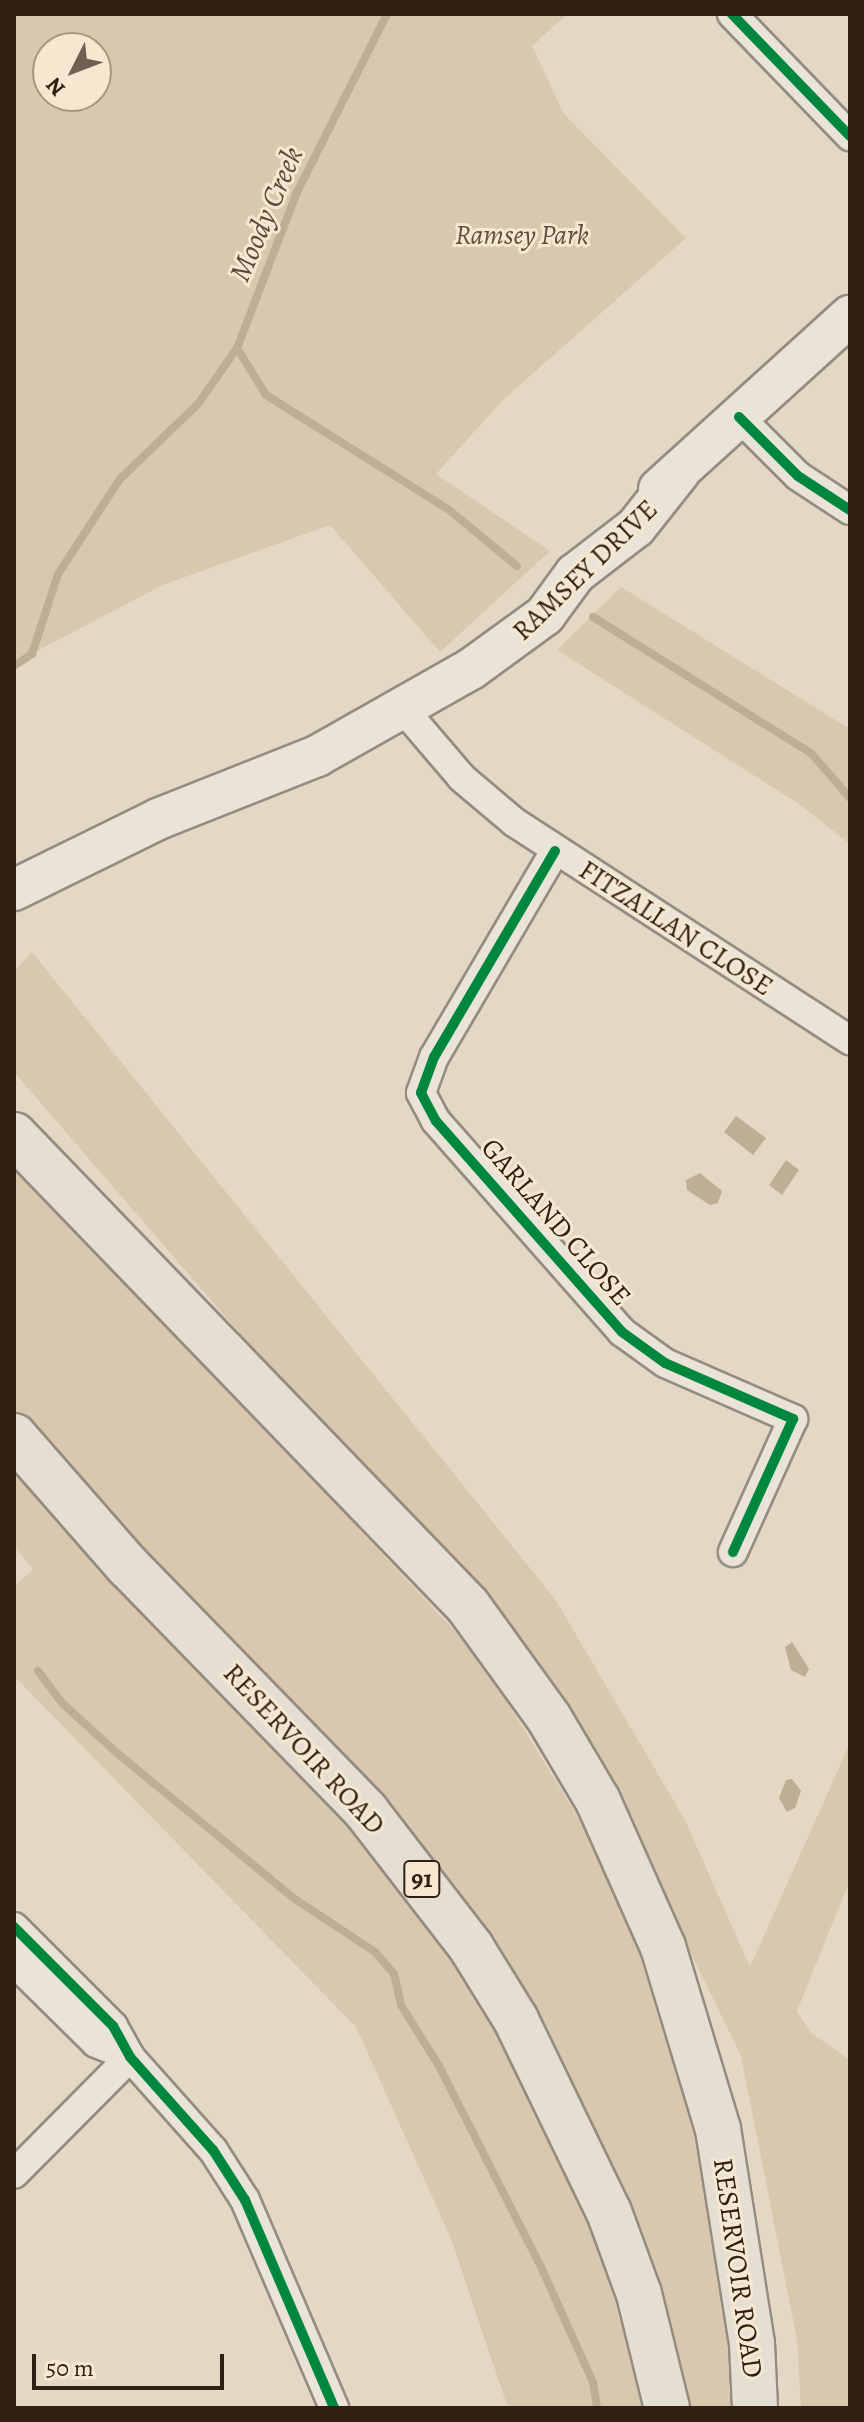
<!DOCTYPE html>
<html>
<head>
<meta charset="utf-8">
<style>
  body { margin:0 }
  #map { position:relative; width:864px; height:2422px; overflow:hidden; background:#e4d8c4; font-family:Alegreya,serif }
  div>[style] { position:absolute }
  .green>* { inset:0; background:#d9c8ad }
  .water>* { inset:0; background:#bfad94 }
  .stream>* { height:8px; margin:-4px; padding:0 4px; transform-origin:4px; border-radius:4px; background:#bfad94 }
  .roads { filter:drop-shadow(2px 0 #958c80) drop-shadow(-2px 0 #958c80) drop-shadow(0 2px #958c80) drop-shadow(0 -2px #958c80) }
  .minor>* { height:28px; margin:-14px; padding:0 14px; transform-origin:14px; border-radius:14px; background:#e9e3d8 }
  .secondary>* { height:40px; margin:-20px; padding:0 20px; transform-origin:20px; border-radius:20px; background:#e9e3d8 }
  .primary>* { height:44px; margin:-22px; padding:0 22px; transform-origin:22px; border-radius:22px; background:#e5ded2 }
  .cycleway>* { height:10px; margin:-5px; padding:0 5px; transform-origin:5px; border-radius:5px; background:#00873e }
  span { translate:-50% -50%; white-space:nowrap; text-align:center; line-height:1.15; -webkit-text-stroke:6px #f6e8d0; paint-order:stroke }
  .shield-label span { padding:2px 6px; background:#f6e8d0; border:2px solid; border-radius:6px; -webkit-text-stroke-width:0 }
  .shield-label { font-size:26px; color:#302013; font-weight:700 }
  .park-label { font-size:28px; color:#604e3c; font-style:italic }
  .street-label { font-size:28px; color:#302013 }
  .water-label { font-size:30px; color:#5c4b39; font-style:italic }
  .frame { position:absolute; inset:0; border:16px solid #302013; pointer-events:none }
  .north { position:absolute; left:32px; top:32px; width:80px; height:80px; box-sizing:border-box; background:#f6e8d0; border:2px solid #a79884; border-radius:50%; rotate:228deg; font-size:22px; font-weight:700; line-height:32px; text-align:center; color:#302013 }
  .north::after { content:''; display:block; margin:auto; width:28px; height:36px; background:#6f6051; clip-path:polygon(50% 0,100% 100%,50% 72%,0 100%) }
  .scale { position:absolute; left:32px; top:2354px; width:192px; height:36px; box-sizing:border-box; border:4px solid #302013; border-top:0; padding-left:10px; font-size:24px; line-height:28px; white-space:nowrap; color:#302013; -webkit-text-stroke:6px #f6e8d0; paint-order:stroke }
</style>
</head>
<body>
<div id="map">
  <div class="green">
    <i style="clip-path:polygon(evenodd,14px 14px,567px 14px,532px 46px,564px 114px,686px 238px,503px 400px,436px 474px,550px 551px,440px 652px,330px 525px,163px 585px,14px 663px,14px 14px,96px 48px,96px 96px,48px 96px,48px 48px,96px 48px)"></i>
    <i style="clip-path:polygon(621px 587px,850px 729px,850px 844px,802px 806px,557px 650px)"></i>
    <i style="clip-path:polygon(32px 952px,555px 1599px,685px 1820px,750px 1967px,850px 1743px,850px 1880px,797px 2011px,810px 2032px,850px 2060px,850px 2408px,801px 2408px,797px 2340px,741px 2056px,582px 1730px,14px 1072px,14px 972px)"></i>
    <i style="clip-path:polygon(14px 1162px,480px 1658px,616px 1879px,721px 2218px,732px 2408px,508px 2408px,452px 2241px,356px 2027px,14px 1676px,14px 1587px,33px 1569px,14px 1547px)"></i>
  </div>
  <div class="water">
    <i style="clip-path:polygon(736px 1116px,766px 1138px,753px 1155px,724px 1132px)"></i>
    <i style="clip-path:polygon(786px 1160px,799px 1170px,782px 1195px,769px 1185px)"></i>
    <i style="clip-path:polygon(700px 1173px,722px 1191px,718px 1203px,710px 1205px,687px 1190px,686px 1180px)"></i>
    <i style="clip-path:polygon(792px 1642px,809px 1669px,805px 1677px,791px 1670px,785px 1647px)"></i>
    <i style="clip-path:polygon(792px 1779px,801px 1791px,795px 1808px,787px 1812px,779px 1798px,786px 1780px)"></i>
  </div>
  <div class="stream">
    <i style="left:387px;top:14px;width:199px;rotate:116.8deg"></i>
    <i style="left:297px;top:192px;width:167px;rotate:111deg"></i>
    <i style="left:237px;top:348px;width:55px;rotate:58.3deg"></i>
    <i style="left:266px;top:395px;width:216px;rotate:32.1deg"></i>
    <i style="left:449px;top:510px;width:88px;rotate:39.5deg"></i>
    <i style="left:593px;top:617px;width:257px;rotate:32deg"></i>
    <i style="left:811px;top:753px;width:60px;rotate:49.1deg"></i>
    <i style="left:14px;top:666px;width:22px;rotate:-34deg"></i>
    <i style="left:32px;top:654px;width:84px;rotate:-72deg"></i>
    <i style="left:58px;top:574px;width:113px;rotate:-56.9deg"></i>
    <i style="left:120px;top:479px;width:108px;rotate:-43.9deg"></i>
    <i style="left:198px;top:404px;width:68px;rotate:-55.1deg"></i>
    <i style="left:38px;top:1671px;width:39px;rotate:53deg"></i>
    <i style="left:61px;top:1702px;width:76px;rotate:42.3deg"></i>
    <i style="left:117px;top:1753px;width:230px;rotate:39.4deg"></i>
    <i style="left:295px;top:1899px;width:96px;rotate:33.5deg"></i>
    <i style="left:375px;top:1952px;width:29px;rotate:49deg"></i>
    <i style="left:394px;top:1974px;width:32px;rotate:77deg"></i>
    <i style="left:401px;top:2005px;width:72px;rotate:58.1deg"></i>
    <i style="left:439px;top:2066px;width:225px;rotate:63.1deg"></i>
    <i style="left:541px;top:2267px;width:126px;rotate:65.7deg"></i>
    <i style="left:593px;top:2382px;width:26px;rotate:81deg"></i>
  </div>
  <div class="roads">
    <div class="minor">
      <i style="left:732px;top:14px;width:170px;rotate:46deg"></i>
      <i style="left:739px;top:417px;width:83px;rotate:45deg"></i>
      <i style="left:798px;top:476px;width:62px;rotate:33.2deg"></i>
      <i style="left:404px;top:710px;width:89px;rotate:49.5deg"></i>
      <i style="left:462px;top:778px;width:68px;rotate:40.2deg"></i>
      <i style="left:514px;top:822px;width:401px;rotate:33deg"></i>
      <i style="left:555px;top:851px;width:239px;rotate:120.4deg"></i>
      <i style="left:434px;top:1057px;width:38px;rotate:110deg"></i>
      <i style="left:421px;top:1093px;width:32px;rotate:62deg"></i>
      <i style="left:436px;top:1121px;width:281px;rotate:48.6deg"></i>
      <i style="left:622px;top:1332px;width:53px;rotate:35.8deg"></i>
      <i style="left:665px;top:1363px;width:140px;rotate:23.6deg"></i>
      <i style="left:793px;top:1419px;width:146px;rotate:114.3deg"></i>
      <i style="left:14px;top:1927px;width:140px;rotate:45deg"></i>
      <i style="left:113px;top:2026px;width:35px;rotate:61deg"></i>
      <i style="left:130px;top:2057px;width:125px;rotate:48.3deg"></i>
      <i style="left:213px;top:2150px;width:59px;rotate:57.4deg"></i>
      <i style="left:245px;top:2200px;width:226px;rotate:66.8deg"></i>
      <i style="left:14px;top:1962px;width:115px;rotate:44.6deg"></i>
      <i style="left:96px;top:2043px;width:37px;rotate:22deg"></i>
      <i style="left:14px;top:2174px;width:165px;rotate:-45.2deg"></i>
    </div>
    <div class="secondary">
      <i style="left:659px;top:489px;width:258px;rotate:-42.2deg"></i>
      <i style="left:14px;top:890px;width:161px;rotate:-26.2deg"></i>
      <i style="left:158px;top:819px;width:171px;rotate:-21.6deg"></i>
      <i style="left:317px;top:756px;width:177px;rotate:-29.5deg"></i>
      <i style="left:471px;top:669px;width:92px;rotate:-36.1deg"></i>
      <i style="left:545px;top:615px;width:51px;rotate:-53.8deg"></i>
      <i style="left:575px;top:574px;width:77px;rotate:-37.6deg"></i>
      <i style="left:636px;top:527px;width:68px;rotate:-51.6deg"></i>
    </div>
    <div class="primary">
      <i style="left:14px;top:1135px;width:654px;rotate:46.05deg"></i>
      <i style="left:468px;top:1606px;width:138px;rotate:54.1deg"></i>
      <i style="left:549px;top:1718px;width:96px;rotate:59.4deg"></i>
      <i style="left:598px;top:1801px;width:160px;rotate:66deg"></i>
      <i style="left:663px;top:1947px;width:190px;rotate:73.2deg"></i>
      <i style="left:718px;top:2129px;width:218px;rotate:81deg"></i>
      <i style="left:752px;top:2344px;width:64px;rotate:87.3deg"></i>
      <i style="left:14px;top:1436px;width:173px;rotate:48.8deg"></i>
      <i style="left:128px;top:1566px;width:342px;rotate:45.8deg"></i>
      <i style="left:366px;top:1811px;width:172px;rotate:52.3deg"></i>
      <i style="left:471px;top:1947px;width:86px;rotate:58.3deg"></i>
      <i style="left:516px;top:2020px;width:213px;rotate:64.2deg"></i>
      <i style="left:609px;top:2212px;width:87px;rotate:69.9deg"></i>
      <i style="left:639px;top:2294px;width:117px;rotate:76.2deg"></i>
    </div>
  </div>
  <div class="cycleway">
    <i style="left:732px;top:14px;width:170px;rotate:46deg"></i>
    <i style="left:739px;top:417px;width:83px;rotate:45deg"></i>
    <i style="left:798px;top:476px;width:62px;rotate:33.2deg"></i>
    <i style="left:555px;top:851px;width:239px;rotate:120.4deg"></i>
    <i style="left:434px;top:1057px;width:38px;rotate:110deg"></i>
    <i style="left:421px;top:1093px;width:32px;rotate:62deg"></i>
    <i style="left:436px;top:1121px;width:281px;rotate:48.6deg"></i>
    <i style="left:622px;top:1332px;width:53px;rotate:35.8deg"></i>
    <i style="left:665px;top:1363px;width:140px;rotate:23.6deg"></i>
    <i style="left:793px;top:1419px;width:146px;rotate:114.3deg"></i>
    <i style="left:14px;top:1927px;width:140px;rotate:45deg"></i>
    <i style="left:113px;top:2026px;width:35px;rotate:61deg"></i>
    <i style="left:130px;top:2057px;width:125px;rotate:48.3deg"></i>
    <i style="left:213px;top:2150px;width:59px;rotate:57.4deg"></i>
    <i style="left:245px;top:2200px;width:226px;rotate:66.8deg"></i>
  </div>
  <div class="shield-label">
    <span style="left:422px;top:1879px">91</span>
  </div>
  <div class="park-label">
    <span style="left:522px;top:235px">Ramsey Park</span>
  </div>
  <div class="street-label">
    <span style="left:585px;top:570px;rotate:-44deg">RAMSEY DRIVE</span>
    <span style="left:676px;top:928px;rotate:33deg">FITZALLAN CLOSE</span>
    <span style="left:556px;top:1222px;rotate:49deg">GARLAND CLOSE</span>
    <span style="left:304px;top:1749px;rotate:47deg">RESERVOIR ROAD</span>
    <span style="left:738px;top:2268px;rotate:82deg">RESERVOIR ROAD</span>
  </div>
  <div class="water-label">
    <span style="left:266px;top:214px;rotate:-67deg">Moody Creek</span>
  </div>
  <div class="frame"></div>
  <div class="north">N</div>
  <div class="scale">50 m</div>
</div>
</body>
</html>
